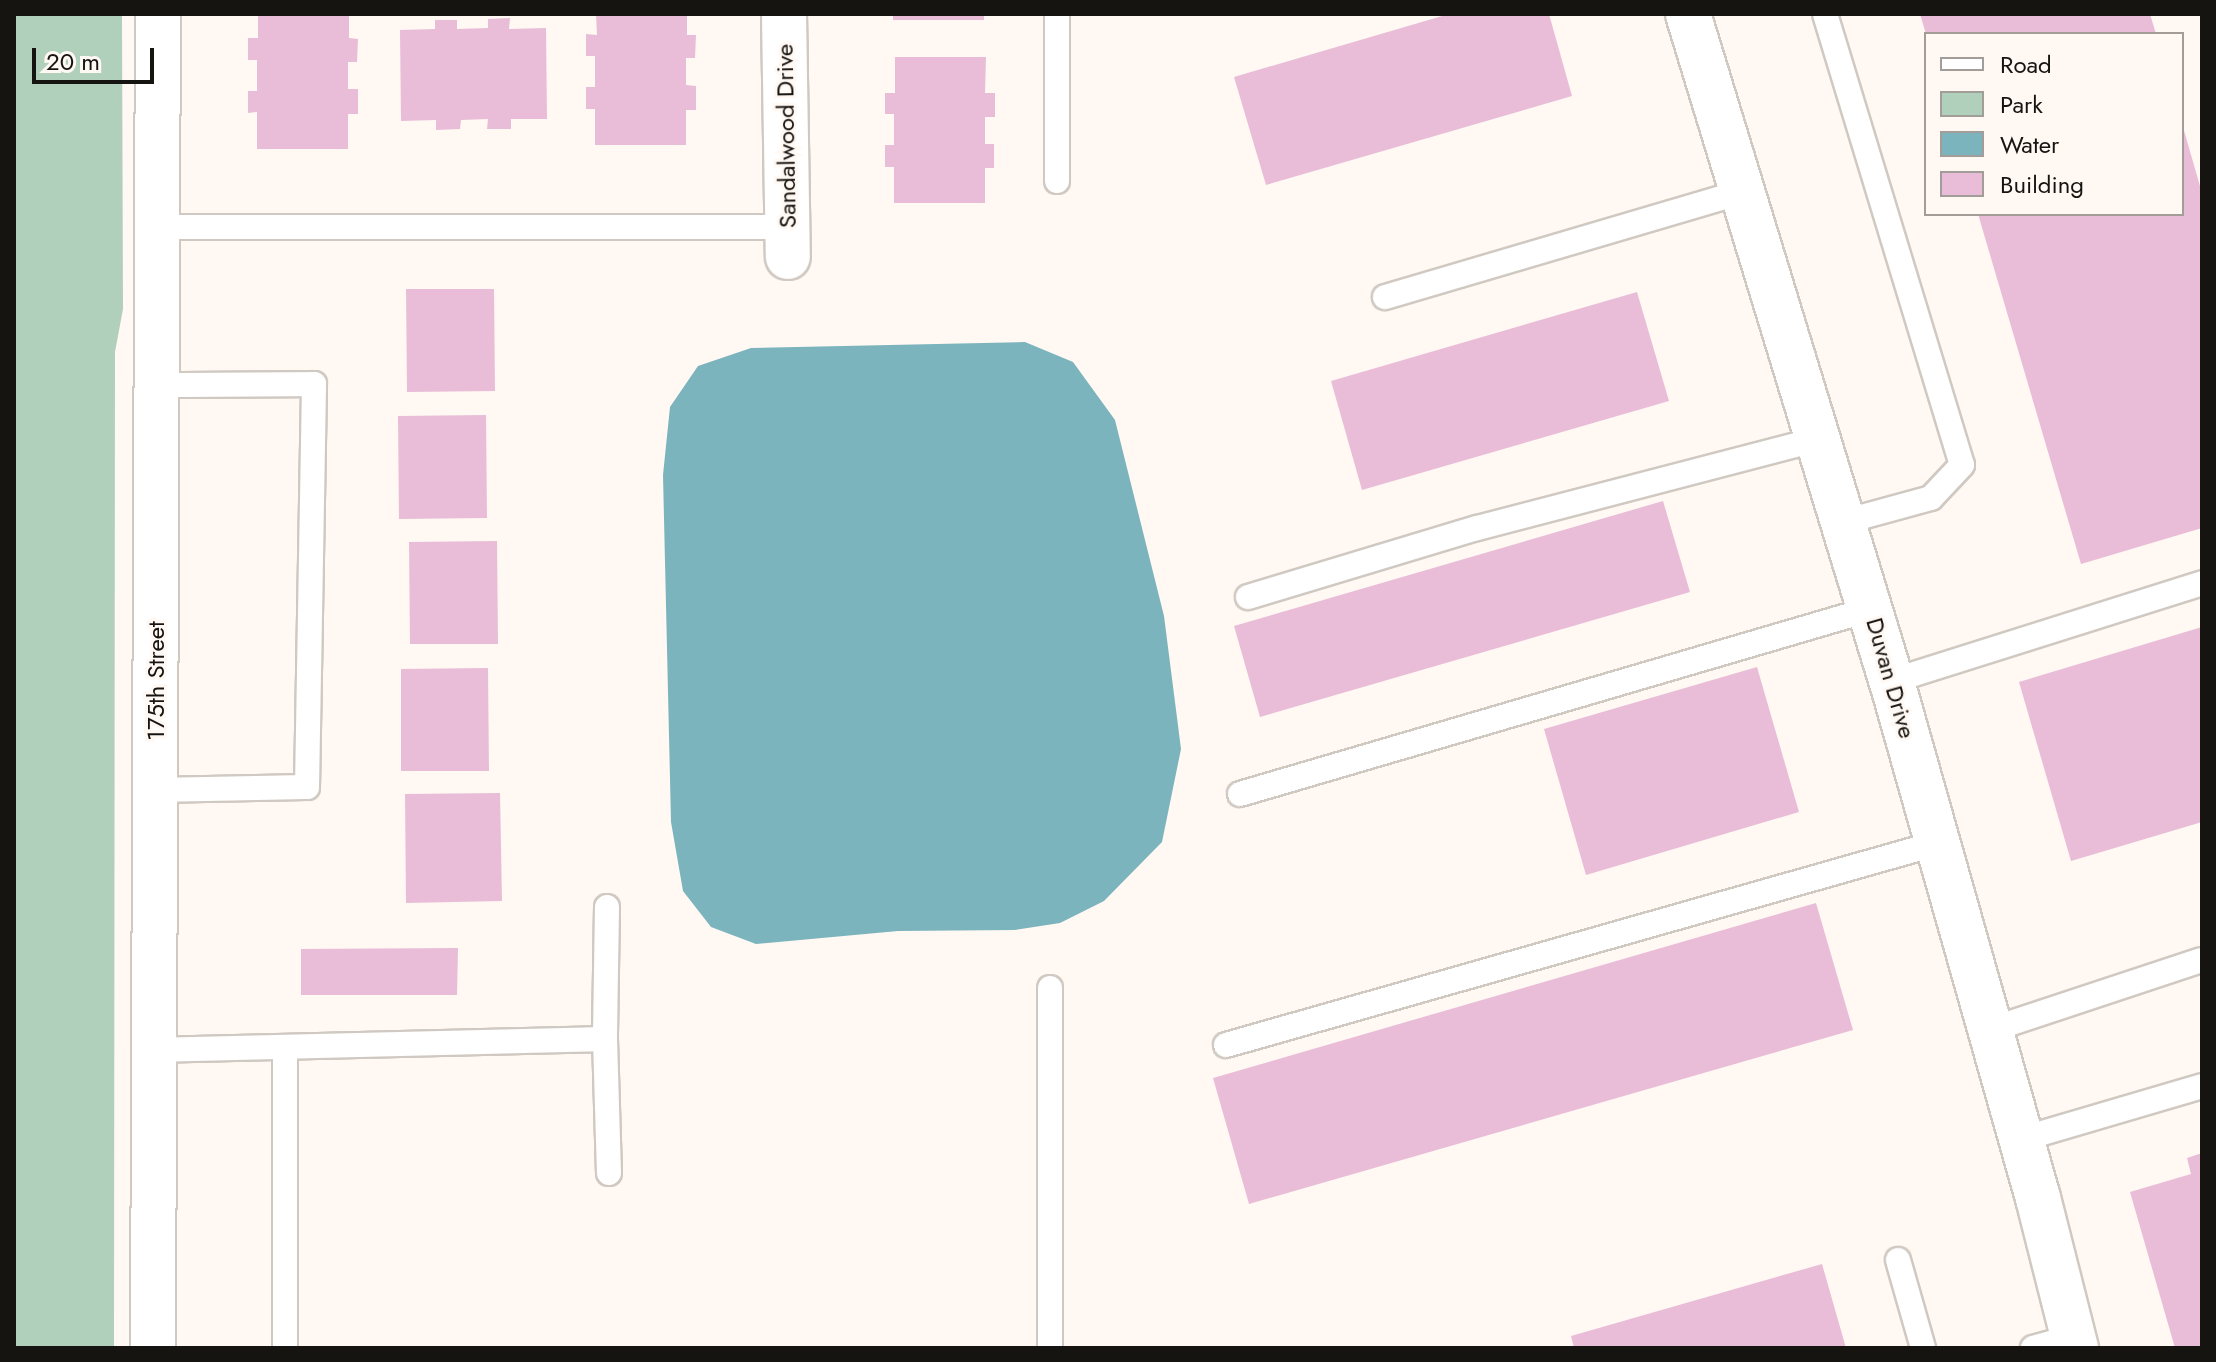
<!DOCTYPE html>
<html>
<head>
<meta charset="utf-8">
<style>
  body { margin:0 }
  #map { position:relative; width:2216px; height:1362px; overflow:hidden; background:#fff8f3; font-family:Jost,sans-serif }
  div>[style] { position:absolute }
  .green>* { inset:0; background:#b1d0bb }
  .water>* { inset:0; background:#7bb4bc }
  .building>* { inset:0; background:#e9bdd7 }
  .roads { filter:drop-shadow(2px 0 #d0c9c2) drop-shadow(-2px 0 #d0c9c2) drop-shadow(0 2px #d0c9c2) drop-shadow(0 -2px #d0c9c2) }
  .service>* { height:24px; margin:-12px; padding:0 12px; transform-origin:12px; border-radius:12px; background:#fff }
  .minor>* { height:44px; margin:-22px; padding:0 22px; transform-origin:22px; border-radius:22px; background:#fff }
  span { translate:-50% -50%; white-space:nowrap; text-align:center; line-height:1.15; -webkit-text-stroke:6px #fff8f3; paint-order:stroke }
  .street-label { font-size:24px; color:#161411 }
  .frame { position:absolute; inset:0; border:16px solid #161411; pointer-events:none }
  .legend { position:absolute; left:1924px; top:32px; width:260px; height:184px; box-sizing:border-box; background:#fff8f3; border:2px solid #a29d99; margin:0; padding:10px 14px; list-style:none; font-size:24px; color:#161411 }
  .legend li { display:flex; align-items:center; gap:16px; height:40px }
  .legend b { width:40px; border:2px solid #a29d99 }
  .scale { position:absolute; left:32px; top:48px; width:122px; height:36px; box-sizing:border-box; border:4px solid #161411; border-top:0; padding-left:10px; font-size:24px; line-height:28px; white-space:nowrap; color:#161411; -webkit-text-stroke:6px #fff8f3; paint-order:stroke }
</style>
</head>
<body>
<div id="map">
  <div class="green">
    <i style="clip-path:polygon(14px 14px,122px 14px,123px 309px,115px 352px,114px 1348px,14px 1348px)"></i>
  </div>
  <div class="water">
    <i style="clip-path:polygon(1025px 342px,1073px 362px,1115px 420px,1164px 616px,1181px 749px,1162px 842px,1104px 901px,1060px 923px,1015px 930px,898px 931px,756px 944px,711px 927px,683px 891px,671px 822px,663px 475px,670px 407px,698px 366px,751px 348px)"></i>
  </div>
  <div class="building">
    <i style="clip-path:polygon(258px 14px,349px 14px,349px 38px,358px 39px,357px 62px,348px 62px,348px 89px,358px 89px,358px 114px,348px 114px,348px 149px,257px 149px,257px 112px,248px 113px,248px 91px,257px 91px,257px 60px,248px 60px,248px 38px,258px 38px)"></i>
    <i style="clip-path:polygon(596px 14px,687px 14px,687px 35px,696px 35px,695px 58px,686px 58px,686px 85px,696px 86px,696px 110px,686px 110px,686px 145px,595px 145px,595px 109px,586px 109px,586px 87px,595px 87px,595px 56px,586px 56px,586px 34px,597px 35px)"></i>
    <i style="clip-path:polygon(893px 14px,984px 14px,984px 20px,893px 20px)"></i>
    <i style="clip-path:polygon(1449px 14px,1549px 14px,1572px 96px,1266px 185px,1234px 77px)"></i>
    <i style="clip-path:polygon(1920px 14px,2150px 14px,2156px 34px,1926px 34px)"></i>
    <i style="clip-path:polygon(510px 18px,509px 29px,546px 28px,547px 119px,511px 119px,511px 129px,487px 129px,488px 119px,461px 120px,460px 129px,436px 130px,436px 120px,401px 121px,400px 30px,435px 29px,435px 20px,457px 20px,457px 29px,488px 28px,488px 19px)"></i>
    <i style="clip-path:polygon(895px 57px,986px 57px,985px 93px,995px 93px,995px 117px,985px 117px,985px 144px,994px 144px,994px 168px,985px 168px,985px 203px,894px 203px,894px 167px,885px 167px,885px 145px,894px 145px,894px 114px,885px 114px,885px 93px,895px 93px)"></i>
    <i style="clip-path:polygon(2183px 127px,2202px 193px,2202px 528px,2081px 564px,1978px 214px,2182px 214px)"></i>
    <i style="clip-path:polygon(406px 289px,494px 289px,495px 391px,407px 392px)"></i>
    <i style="clip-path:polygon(1637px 292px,1669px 401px,1362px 490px,1331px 381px)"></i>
    <i style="clip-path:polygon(486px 415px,487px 518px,399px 519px,398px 416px)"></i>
    <i style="clip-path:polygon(1663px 501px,1690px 592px,1260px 717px,1234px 626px)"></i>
    <i style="clip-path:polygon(497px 541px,498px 644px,410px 644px,409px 542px)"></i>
    <i style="clip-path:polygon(2202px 627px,2202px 822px,2071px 861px,2019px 682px)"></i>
    <i style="clip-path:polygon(1757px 667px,1799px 812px,1586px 875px,1544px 729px)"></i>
    <i style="clip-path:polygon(488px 668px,489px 771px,401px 771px,401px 669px)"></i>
    <i style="clip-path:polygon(500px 793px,502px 901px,406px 903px,405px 794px)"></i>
    <i style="clip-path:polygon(1816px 903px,1853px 1030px,1249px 1204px,1213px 1078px)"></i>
    <i style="clip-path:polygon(458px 948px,457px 995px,301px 995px,301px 949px)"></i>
    <i style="clip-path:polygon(2202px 1153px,2202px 1348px,2175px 1348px,2130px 1192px,2191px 1174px,2187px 1158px)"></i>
    <i style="clip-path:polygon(1822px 1264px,1846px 1348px,1574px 1348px,1571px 1336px)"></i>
  </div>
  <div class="roads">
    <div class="service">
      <i style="left:1825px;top:14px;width:471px;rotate:73.1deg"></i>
      <i style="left:1962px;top:465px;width:45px;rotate:133.2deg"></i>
      <i style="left:1931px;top:498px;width:91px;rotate:164.7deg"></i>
      <i style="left:1057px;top:181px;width:167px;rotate:-90deg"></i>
      <i style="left:157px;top:227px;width:630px"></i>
      <i style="left:1385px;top:297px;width:372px;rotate:-16.4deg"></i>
      <i style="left:1248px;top:597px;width:239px;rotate:-16.8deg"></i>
      <i style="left:1477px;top:528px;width:352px;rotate:-14.6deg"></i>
      <i style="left:1892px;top:681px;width:325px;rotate:-17.5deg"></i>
      <i style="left:155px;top:790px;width:152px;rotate:-1.1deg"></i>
      <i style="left:307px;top:787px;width:403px;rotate:-89deg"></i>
      <i style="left:314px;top:384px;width:157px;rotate:179.6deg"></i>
      <i style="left:1240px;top:794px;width:658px;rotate:-16.34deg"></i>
      <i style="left:607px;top:907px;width:132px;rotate:90.9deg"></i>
      <i style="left:605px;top:1039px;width:134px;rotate:88.3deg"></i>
      <i style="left:1990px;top:1030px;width:223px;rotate:-18.3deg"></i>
      <i style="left:1226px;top:1045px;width:740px;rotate:-15.84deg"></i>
      <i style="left:285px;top:1047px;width:301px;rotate:90deg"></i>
      <i style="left:154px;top:1050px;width:451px;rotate:-1.4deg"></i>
      <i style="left:2022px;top:1139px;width:188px;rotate:-16.4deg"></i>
      <i style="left:1898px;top:1260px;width:91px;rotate:74.1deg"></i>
      <i style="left:1050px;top:1348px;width:360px;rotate:-90deg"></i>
      <i style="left:2033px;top:1348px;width:41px;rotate:-15.4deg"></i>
    </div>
    <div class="minor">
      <i style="left:784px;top:14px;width:243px;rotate:89.1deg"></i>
      <i style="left:1688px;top:14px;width:713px;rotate:73.04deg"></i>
      <i style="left:1896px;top:696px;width:522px;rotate:74.21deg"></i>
      <i style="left:2038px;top:1198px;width:155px;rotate:75.8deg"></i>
      <i style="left:153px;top:1348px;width:1334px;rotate:-89.79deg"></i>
    </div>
  </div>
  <div class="street-label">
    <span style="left:786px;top:136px;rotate:-91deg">Sandalwood Drive</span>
    <span style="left:1891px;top:678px;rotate:74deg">Duvan Drive</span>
    <span style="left:156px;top:681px;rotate:-90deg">175th Street</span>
  </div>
  <div class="frame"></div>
  <ul class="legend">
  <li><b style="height:10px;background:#fff"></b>Road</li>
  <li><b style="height:22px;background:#b1d0bb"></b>Park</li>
  <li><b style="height:22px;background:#7bb4bc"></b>Water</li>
  <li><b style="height:22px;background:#e9bdd7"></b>Building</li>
  </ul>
  <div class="scale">20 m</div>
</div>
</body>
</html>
